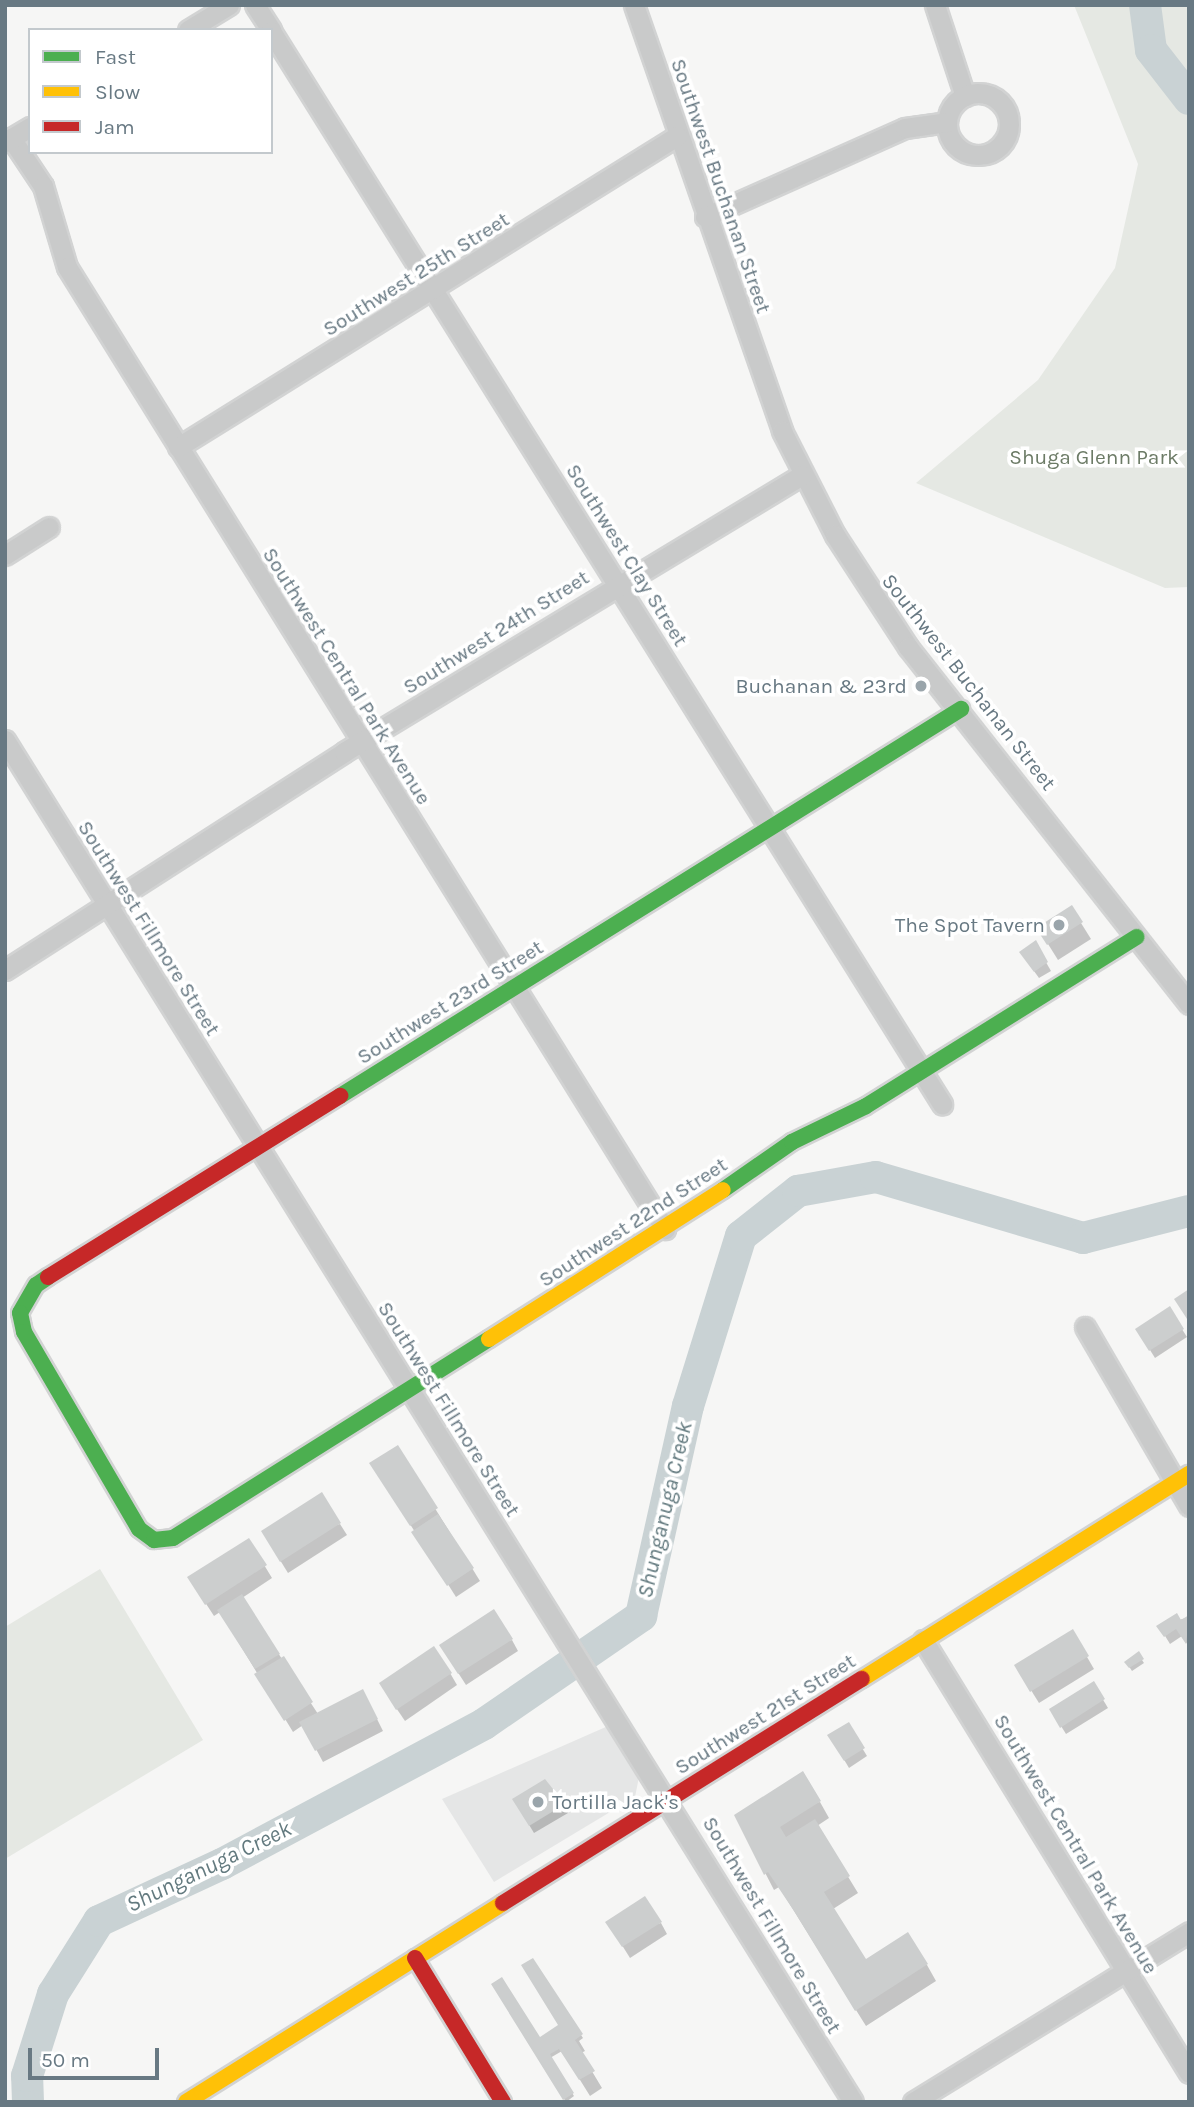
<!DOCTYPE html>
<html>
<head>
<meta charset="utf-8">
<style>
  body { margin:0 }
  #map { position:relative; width:1194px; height:2107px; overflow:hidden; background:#f6f6f5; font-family:Karla,sans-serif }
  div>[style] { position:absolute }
  .built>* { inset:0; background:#e5e6e6 }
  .green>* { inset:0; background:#e5e8e3 }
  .shadow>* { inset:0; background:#0003 }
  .river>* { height:32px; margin:-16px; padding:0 16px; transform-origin:16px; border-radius:16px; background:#c9d2d4 }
  .building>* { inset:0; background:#cccece }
  .roads { filter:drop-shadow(2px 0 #d2d3d3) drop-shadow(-2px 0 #d2d3d3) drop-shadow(0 2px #d2d3d3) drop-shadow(0 -2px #d2d3d3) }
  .street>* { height:19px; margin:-9.5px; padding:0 9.5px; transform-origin:9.5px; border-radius:9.5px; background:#c9caca }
  .street>.ring { margin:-9.5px; padding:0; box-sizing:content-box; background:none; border:19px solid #c9caca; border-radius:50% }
  .fast>* { height:16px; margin:-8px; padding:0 8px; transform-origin:8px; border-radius:8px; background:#4caf50 }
  .slow>* { height:16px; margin:-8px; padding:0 8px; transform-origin:8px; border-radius:8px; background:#ffc107 }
  .jam>* { height:16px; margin:-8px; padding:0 8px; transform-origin:8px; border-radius:8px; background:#c62828 }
  .dots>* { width:19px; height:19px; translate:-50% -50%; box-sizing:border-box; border:4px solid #fff; border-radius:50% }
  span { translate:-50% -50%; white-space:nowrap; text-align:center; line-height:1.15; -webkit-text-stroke:7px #fff; paint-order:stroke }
  .street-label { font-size:21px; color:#687983 }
  .park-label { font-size:21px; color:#6c7b66 }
  .poi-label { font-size:21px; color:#687983 }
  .right { translate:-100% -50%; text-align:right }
  .left { translate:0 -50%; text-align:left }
  .water-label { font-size:23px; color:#637a7f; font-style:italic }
  .frame { position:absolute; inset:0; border:7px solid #687983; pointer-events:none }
  .legend { position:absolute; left:28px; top:28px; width:245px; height:126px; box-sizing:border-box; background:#fff; border:2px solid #c3c9cd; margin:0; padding:9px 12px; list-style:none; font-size:21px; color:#687983 }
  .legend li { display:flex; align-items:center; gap:14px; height:35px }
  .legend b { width:35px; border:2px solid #c3c9cd }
  .scale { position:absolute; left:28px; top:2048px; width:131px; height:32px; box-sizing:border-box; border:4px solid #687983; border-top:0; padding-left:9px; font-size:21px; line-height:24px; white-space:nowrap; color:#687983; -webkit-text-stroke:5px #fff; paint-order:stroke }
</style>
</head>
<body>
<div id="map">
  <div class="built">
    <i style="clip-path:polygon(608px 1726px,639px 1777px,635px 1797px,494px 1882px,442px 1799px)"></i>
  </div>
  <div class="green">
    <i style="clip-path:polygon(1074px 5px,1189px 5px,1189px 587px,1165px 588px,916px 483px,1038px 380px,1115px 268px,1138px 164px)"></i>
    <i style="clip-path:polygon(100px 1569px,203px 1740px,5px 1859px,5px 1627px)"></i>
  </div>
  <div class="shadow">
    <i style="clip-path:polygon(1081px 923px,1091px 939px,1058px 960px,1038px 928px)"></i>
    <i style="clip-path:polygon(1035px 943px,1051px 971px,1039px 978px,1026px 960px)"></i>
    <i style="clip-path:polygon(1169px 1309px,1187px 1337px,1155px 1358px,1137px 1329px)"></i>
    <i style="clip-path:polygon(397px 1447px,480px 1581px,456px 1597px,379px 1475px)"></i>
    <i style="clip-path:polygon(340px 1524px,347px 1535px,288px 1573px,270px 1544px)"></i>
    <i style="clip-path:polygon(249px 1540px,272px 1578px,242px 1598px,318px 1714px,369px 1703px,383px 1731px,323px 1762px,303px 1725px,293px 1732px,220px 1612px,214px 1616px,197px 1590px)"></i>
    <i style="clip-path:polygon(1189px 1617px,1189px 1647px,1182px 1636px,1170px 1644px,1159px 1626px)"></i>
    <i style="clip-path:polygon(1072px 1631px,1094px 1669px,1039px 1703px,1016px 1666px)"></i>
    <i style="clip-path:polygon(512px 1640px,518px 1651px,466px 1685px,448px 1657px)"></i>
    <i style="clip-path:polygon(1138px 1654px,1144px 1663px,1132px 1671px,1126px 1662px)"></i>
    <i style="clip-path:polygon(450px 1673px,457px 1685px,405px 1721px,388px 1696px)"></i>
    <i style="clip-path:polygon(1093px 1683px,1108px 1708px,1066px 1734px,1051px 1710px)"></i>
    <i style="clip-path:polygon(848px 1725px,867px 1756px,849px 1768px,830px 1736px)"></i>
    <i style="clip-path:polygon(545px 1782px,568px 1813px,534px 1833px,514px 1800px)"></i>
    <i style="clip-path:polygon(820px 1802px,829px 1818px,817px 1826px,858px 1893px,833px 1909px,866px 1961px,927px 1965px,936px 1981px,866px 2026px,779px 1887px,774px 1890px,736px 1816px)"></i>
    <i style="clip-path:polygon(661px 1923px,667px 1934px,630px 1958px,615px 1934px)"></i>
    <i style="clip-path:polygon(532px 1960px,583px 2038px,579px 2041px,585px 2051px,581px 2053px,602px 2088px,590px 2096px,562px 2051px,550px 2058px,574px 2096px,566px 2102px,493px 1985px,539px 2039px,560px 2025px)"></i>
  </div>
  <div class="river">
    <i style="left:1145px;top:5px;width:45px;rotate:82.4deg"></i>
    <i style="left:1151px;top:50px;width:62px;rotate:52.2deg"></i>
    <i style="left:28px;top:2102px;width:26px;rotate:-92deg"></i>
    <i style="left:27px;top:2076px;width:86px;rotate:-72.4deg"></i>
    <i style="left:53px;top:1994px;width:86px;rotate:-57.8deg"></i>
    <i style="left:99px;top:1921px;width:136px;rotate:-24.9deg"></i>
    <i style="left:222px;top:1864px;width:297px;rotate:-28.1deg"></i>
    <i style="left:484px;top:1724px;width:191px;rotate:-34.5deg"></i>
    <i style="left:641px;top:1616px;width:215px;rotate:-77.4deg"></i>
    <i style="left:688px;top:1406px;width:178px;rotate:-72.7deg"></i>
    <i style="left:741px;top:1236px;width:73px;rotate:-38.3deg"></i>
    <i style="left:798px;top:1191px;width:79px;rotate:-10.2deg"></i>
    <i style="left:876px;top:1177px;width:216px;rotate:16.4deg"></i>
    <i style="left:1083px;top:1238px;width:109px;rotate:-14.3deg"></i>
  </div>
  <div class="building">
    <i style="clip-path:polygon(1072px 905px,1083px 922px,1047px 945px,1036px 928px)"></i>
    <i style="clip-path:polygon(1036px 940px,1048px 962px,1034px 972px,1019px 952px)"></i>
    <i style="clip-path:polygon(1189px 1289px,1189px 1322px,1174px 1299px)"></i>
    <i style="clip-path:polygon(1170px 1306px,1184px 1329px,1149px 1351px,1135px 1329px)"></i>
    <i style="clip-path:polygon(398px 1445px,438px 1508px,410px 1526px,369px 1463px)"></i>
    <i style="clip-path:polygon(322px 1492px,341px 1523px,280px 1562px,261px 1531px)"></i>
    <i style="clip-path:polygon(438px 1514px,474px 1568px,447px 1586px,411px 1532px)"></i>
    <i style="clip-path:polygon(249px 1538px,267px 1565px,205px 1605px,187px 1577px)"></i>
    <i style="clip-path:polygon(242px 1594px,280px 1654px,255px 1669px,217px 1610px)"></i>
    <i style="clip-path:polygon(494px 1609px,513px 1639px,458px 1674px,439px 1645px)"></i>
    <i style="clip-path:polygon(1177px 1613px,1181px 1620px,1189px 1615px,1186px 1644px,1176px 1629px,1164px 1637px,1156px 1626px)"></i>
    <i style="clip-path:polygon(1073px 1629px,1089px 1656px,1030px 1692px,1014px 1665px)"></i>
    <i style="clip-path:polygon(434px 1646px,452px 1673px,396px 1710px,379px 1683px)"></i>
    <i style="clip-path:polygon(1139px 1651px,1144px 1659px,1129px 1668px,1124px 1662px)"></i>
    <i style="clip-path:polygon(284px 1656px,313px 1702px,284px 1721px,254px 1674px)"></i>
    <i style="clip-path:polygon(1094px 1681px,1105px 1699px,1060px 1728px,1049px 1709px)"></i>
    <i style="clip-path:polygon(363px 1689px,378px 1719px,315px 1751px,299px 1722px)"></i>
    <i style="clip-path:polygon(849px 1722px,865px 1748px,844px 1761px,827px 1735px)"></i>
    <i style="clip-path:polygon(803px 1771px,821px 1801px,780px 1827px,786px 1837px,815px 1819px,850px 1876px,824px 1892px,866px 1959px,908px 1932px,928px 1964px,855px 2011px,794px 1911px,768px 1872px,764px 1875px,734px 1815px)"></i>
    <i style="clip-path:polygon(545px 1779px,565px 1804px,529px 1826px,512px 1799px)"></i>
    <i style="clip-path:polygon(645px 1896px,662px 1922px,622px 1947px,605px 1922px)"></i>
    <i style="clip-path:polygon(533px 1958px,583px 2034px,575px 2040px,595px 2071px,579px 2080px,559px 2049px,550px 2054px,574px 2093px,563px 2100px,491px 1984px,502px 1977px,540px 2037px,558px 2025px,521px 1965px)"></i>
  </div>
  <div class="roads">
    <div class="street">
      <i style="left:255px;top:5px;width:30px;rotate:57deg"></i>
      <i style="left:634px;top:5px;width:451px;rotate:70.8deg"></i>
      <i style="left:782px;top:431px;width:117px;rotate:63deg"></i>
      <i style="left:835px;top:535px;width:134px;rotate:56.9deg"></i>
      <i style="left:908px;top:647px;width:454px;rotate:51.8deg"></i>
      <i style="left:935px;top:5px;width:96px;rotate:71.8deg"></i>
      <i style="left:188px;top:30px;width:48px;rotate:-31.4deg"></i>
      <i style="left:271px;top:31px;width:1266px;rotate:57.98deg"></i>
      <i class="ring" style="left:947px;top:93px;width:43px;height:43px"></i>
      <i style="left:11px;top:138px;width:58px;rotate:56.3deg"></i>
      <i style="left:43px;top:186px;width:84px;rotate:73.5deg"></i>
      <i style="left:67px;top:267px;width:1133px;rotate:58.13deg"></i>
      <i style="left:5px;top:142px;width:29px;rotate:-31deg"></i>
      <i style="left:705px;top:217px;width:219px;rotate:-24deg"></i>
      <i style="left:905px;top:128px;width:42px;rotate:-8.1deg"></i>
      <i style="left:178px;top:447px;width:588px;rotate:-31.93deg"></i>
      <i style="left:5px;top:555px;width:52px;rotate:-32.5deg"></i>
      <i style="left:5px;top:740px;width:1604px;rotate:58.09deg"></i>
      <i style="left:5px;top:970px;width:403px;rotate:-32.7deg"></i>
      <i style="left:344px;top:752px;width:535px;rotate:-31.17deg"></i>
      <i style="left:1085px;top:1327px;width:207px;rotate:59.8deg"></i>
      <i style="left:923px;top:1640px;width:508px;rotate:58.44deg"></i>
      <i style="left:913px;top:2102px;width:324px;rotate:-31.6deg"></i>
    </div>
    <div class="fast">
      <i style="left:340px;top:1096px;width:732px;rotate:-31.93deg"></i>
      <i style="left:723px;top:1190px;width:84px;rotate:-34.8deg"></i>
      <i style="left:792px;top:1142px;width:82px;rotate:-25.9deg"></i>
      <i style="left:866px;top:1106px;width:319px;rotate:-32deg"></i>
      <i style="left:48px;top:1277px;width:14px;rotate:146deg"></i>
      <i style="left:36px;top:1285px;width:32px;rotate:120deg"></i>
      <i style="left:20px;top:1313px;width:19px;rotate:78deg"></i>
      <i style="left:24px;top:1332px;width:228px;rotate:59.7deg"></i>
      <i style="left:139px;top:1529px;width:19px;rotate:36deg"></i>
      <i style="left:154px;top:1540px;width:19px;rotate:-6deg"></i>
      <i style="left:173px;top:1538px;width:373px;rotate:-32.2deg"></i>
    </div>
    <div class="slow">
      <i style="left:489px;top:1339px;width:277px;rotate:-32.5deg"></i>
      <i style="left:862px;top:1679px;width:386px;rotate:-32.1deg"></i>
      <i style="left:186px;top:2102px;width:374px;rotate:-32.1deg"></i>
    </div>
    <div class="jam">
      <i style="left:48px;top:1277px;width:344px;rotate:-31.8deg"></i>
      <i style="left:503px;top:1903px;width:423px;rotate:-32deg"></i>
      <i style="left:415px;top:1958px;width:169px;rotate:58.6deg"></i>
    </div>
  </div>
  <div class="dots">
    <i style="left:921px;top:686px;background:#9aa5ab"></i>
    <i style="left:1059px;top:925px;background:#9aa5ab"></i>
    <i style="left:538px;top:1802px;background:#9aa5ab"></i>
  </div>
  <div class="street-label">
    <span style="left:721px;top:186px;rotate:71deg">Southwest Buchanan Street</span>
    <span style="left:416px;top:274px;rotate:-32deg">Southwest 25th Street</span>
    <span style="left:627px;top:555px;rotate:58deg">Southwest Clay Street</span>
    <span style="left:496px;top:632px;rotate:-32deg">Southwest 24th Street</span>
    <span style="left:347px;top:676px;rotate:58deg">Southwest Central Park Avenue</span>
    <span style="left:969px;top:682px;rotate:52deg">Southwest Buchanan Street</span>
    <span style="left:149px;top:928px;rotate:58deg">Southwest Fillmore Street</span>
    <span style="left:450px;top:1002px;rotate:-32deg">Southwest 23rd Street</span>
    <span style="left:633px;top:1222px;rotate:-33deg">Southwest 22nd Street</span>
    <span style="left:449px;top:1409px;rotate:58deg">Southwest Fillmore Street</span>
    <span style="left:765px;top:1714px;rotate:-32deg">Southwest 21st Street</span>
    <span style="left:1076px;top:1844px;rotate:59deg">Southwest Central Park Avenue</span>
    <span style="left:772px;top:1925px;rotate:59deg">Southwest Fillmore Street</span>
  </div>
  <div class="park-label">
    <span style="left:1094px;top:457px">Shuga Glenn Park</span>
  </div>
  <div class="poi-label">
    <span class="right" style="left:907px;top:686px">Buchanan &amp; 23rd</span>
    <span class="right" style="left:1045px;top:925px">The Spot Tavern</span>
    <span class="left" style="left:552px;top:1802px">Tortilla Jack's</span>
  </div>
  <div class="water-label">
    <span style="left:665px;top:1510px;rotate:-77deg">Shunganuga Creek</span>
    <span style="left:209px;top:1867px;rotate:-26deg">Shunganuga Creek</span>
  </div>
  <div class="frame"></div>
  <ul class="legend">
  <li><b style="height:9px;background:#4caf50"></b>Fast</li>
  <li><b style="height:9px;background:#ffc107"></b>Slow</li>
  <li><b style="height:9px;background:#c62828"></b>Jam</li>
  </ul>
  <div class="scale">50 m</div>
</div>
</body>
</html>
